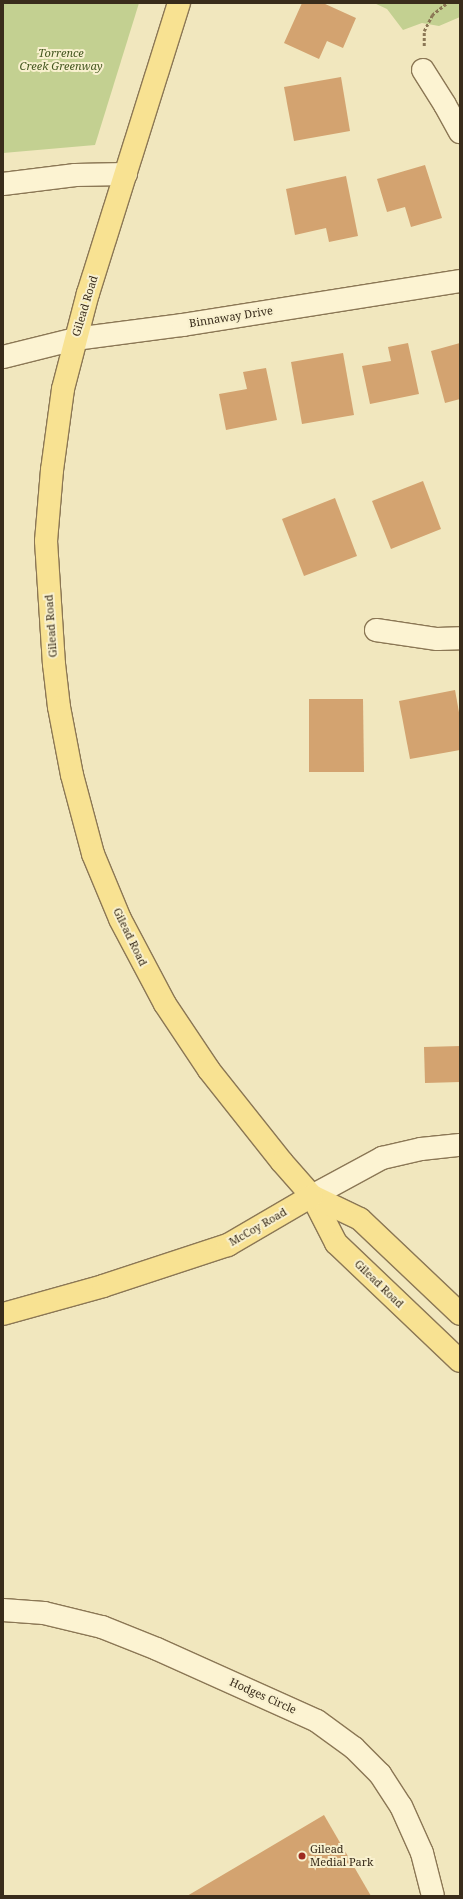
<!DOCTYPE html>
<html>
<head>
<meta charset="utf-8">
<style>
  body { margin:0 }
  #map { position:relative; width:463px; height:1899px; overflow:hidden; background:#f1e7be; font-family:"Noto Serif",serif }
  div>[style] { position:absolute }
  .green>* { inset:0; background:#c3d091 }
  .building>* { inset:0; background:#d3a370 }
  .path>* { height:2.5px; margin-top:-1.25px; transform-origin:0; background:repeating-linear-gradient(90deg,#8b7755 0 3px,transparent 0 5px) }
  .roads { filter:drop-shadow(1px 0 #8b7755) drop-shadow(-1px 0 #8b7755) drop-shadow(0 1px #8b7755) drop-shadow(0 -1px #8b7755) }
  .minor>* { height:22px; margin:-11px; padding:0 11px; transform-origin:11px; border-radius:11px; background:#fcf3d2 }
  .major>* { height:22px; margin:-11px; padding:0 11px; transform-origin:11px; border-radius:11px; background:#f8e292 }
  .dots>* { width:11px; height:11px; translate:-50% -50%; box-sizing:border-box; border:2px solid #f8f0ce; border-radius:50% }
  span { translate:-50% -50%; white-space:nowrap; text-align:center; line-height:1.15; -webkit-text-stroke:4px #f8f0ce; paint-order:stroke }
  .park-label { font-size:11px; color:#445720; font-style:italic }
  .street-label { font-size:11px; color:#392c1b }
  .poi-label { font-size:11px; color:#392c1b }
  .left { translate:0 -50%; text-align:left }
  .frame { position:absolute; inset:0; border:4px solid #392c1b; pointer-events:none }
</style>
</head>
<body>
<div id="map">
  <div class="green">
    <i style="clip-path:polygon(3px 3px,139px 3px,95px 145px,3px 153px)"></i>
    <i style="clip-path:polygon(374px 3px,460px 3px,460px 17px,439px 26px,422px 23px,403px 30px,387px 9px)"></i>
  </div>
  <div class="building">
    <i style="clip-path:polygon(302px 3px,323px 3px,356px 18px,343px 48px,327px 41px,319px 59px,284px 43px)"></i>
    <i style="clip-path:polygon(341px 77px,350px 131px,294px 141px,284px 87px)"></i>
    <i style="clip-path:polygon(425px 165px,442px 218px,411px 227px,405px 207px,387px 212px,377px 179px)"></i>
    <i style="clip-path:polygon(346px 176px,358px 236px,329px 242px,326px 228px,295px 235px,286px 189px)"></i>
    <i style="clip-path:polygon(408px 343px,419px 394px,370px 404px,362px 366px,391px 361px,388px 347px)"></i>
    <i style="clip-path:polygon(460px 343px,460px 399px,445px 403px,431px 351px)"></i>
    <i style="clip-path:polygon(343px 353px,354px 415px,302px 424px,291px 362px)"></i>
    <i style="clip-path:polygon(266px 368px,277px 420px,226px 430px,219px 394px,247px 389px,243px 372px)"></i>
    <i style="clip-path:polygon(423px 481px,441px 529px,391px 549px,372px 501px)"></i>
    <i style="clip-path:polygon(335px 498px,357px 556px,304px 576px,282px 519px)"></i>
    <i style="clip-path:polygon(455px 690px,460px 718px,460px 750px,410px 759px,399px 701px)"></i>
    <i style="clip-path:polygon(309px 699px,363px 699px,364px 772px,309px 772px)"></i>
    <i style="clip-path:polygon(460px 1046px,460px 1082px,425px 1083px,424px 1047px)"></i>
    <i style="clip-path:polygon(324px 1815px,371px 1896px,187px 1896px)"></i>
  </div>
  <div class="path">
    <i style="left:424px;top:46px;width:15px;rotate:-90deg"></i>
    <i style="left:424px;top:31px;width:18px;rotate:-63deg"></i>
    <i style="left:432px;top:15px;width:19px;rotate:-39deg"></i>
  </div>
  <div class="roads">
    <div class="minor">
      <i style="left:423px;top:70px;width:41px;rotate:57.8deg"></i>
      <i style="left:445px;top:105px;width:31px;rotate:61deg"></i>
      <i style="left:3px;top:184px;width:73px;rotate:-7.1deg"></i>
      <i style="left:75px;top:175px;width:51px;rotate:-1.1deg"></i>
      <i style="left:3px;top:357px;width:74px;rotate:-14deg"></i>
      <i style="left:75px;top:339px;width:109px;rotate:-7.4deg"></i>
      <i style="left:183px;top:325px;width:280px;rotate:-9deg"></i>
      <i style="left:376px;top:630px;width:62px;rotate:8.4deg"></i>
      <i style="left:437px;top:639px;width:23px;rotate:-2deg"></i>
      <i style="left:312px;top:1196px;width:80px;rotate:-28.5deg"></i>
      <i style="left:382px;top:1158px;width:40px;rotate:-13deg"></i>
      <i style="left:421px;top:1149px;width:39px;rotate:-6deg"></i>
      <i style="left:3px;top:1610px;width:41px;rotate:4.2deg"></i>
      <i style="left:44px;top:1613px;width:60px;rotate:13.6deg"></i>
      <i style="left:102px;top:1627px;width:59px;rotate:21.8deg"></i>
      <i style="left:157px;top:1649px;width:175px;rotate:24.2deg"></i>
      <i style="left:317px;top:1721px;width:46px;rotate:36.1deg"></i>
      <i style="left:354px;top:1748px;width:37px;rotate:45deg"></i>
      <i style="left:380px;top:1774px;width:38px;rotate:57deg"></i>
      <i style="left:401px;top:1806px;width:51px;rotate:65.9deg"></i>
      <i style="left:422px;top:1853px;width:44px;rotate:75.7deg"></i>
    </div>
    <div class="major">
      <i style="left:179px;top:3px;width:304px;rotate:107.4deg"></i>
      <i style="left:88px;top:293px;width:99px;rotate:104.6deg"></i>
      <i style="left:63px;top:389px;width:82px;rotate:97.7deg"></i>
      <i style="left:52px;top:470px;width:71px;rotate:94.8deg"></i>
      <i style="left:46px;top:541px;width:123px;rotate:86.3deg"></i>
      <i style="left:54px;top:664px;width:43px;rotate:83.4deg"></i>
      <i style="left:59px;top:707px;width:69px;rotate:79.2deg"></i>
      <i style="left:72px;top:775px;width:82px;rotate:75.1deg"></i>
      <i style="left:93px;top:854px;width:70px;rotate:67.4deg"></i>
      <i style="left:120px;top:919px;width:96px;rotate:62.1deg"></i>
      <i style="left:165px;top:1004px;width:79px;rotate:56.3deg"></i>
      <i style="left:209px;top:1070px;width:117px;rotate:51.6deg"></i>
      <i style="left:282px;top:1162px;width:45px;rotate:48.6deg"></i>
      <i style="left:312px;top:1196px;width:53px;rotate:62.9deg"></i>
      <i style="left:336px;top:1243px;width:171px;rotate:43.6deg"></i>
      <i style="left:312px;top:1196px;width:53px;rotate:25.6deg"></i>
      <i style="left:360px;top:1219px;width:138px;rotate:43.5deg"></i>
      <i style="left:3px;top:1314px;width:104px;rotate:-15.6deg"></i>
      <i style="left:103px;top:1286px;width:132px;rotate:-18.2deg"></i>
      <i style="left:228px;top:1245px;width:97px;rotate:-30.3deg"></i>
    </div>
  </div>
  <div class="dots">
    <i style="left:302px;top:1856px;background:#9f2b20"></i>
  </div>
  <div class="park-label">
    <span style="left:61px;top:60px">Torrence<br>Creek Greenway</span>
  </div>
  <div class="street-label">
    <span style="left:85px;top:306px;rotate:-73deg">Gilead Road</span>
    <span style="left:231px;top:317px;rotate:-9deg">Binnaway Drive</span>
    <span style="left:51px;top:626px;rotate:-94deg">Gilead Road</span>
    <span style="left:130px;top:937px;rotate:64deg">Gilead Road</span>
    <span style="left:258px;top:1227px;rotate:-30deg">McCoy Road</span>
    <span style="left:379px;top:1284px;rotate:44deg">Gilead Road</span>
    <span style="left:263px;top:1696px;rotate:24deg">Hodges Circle</span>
  </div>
  <div class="poi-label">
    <span class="left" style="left:310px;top:1856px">Gilead<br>Medial Park</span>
  </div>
  <div class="frame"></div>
</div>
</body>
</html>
